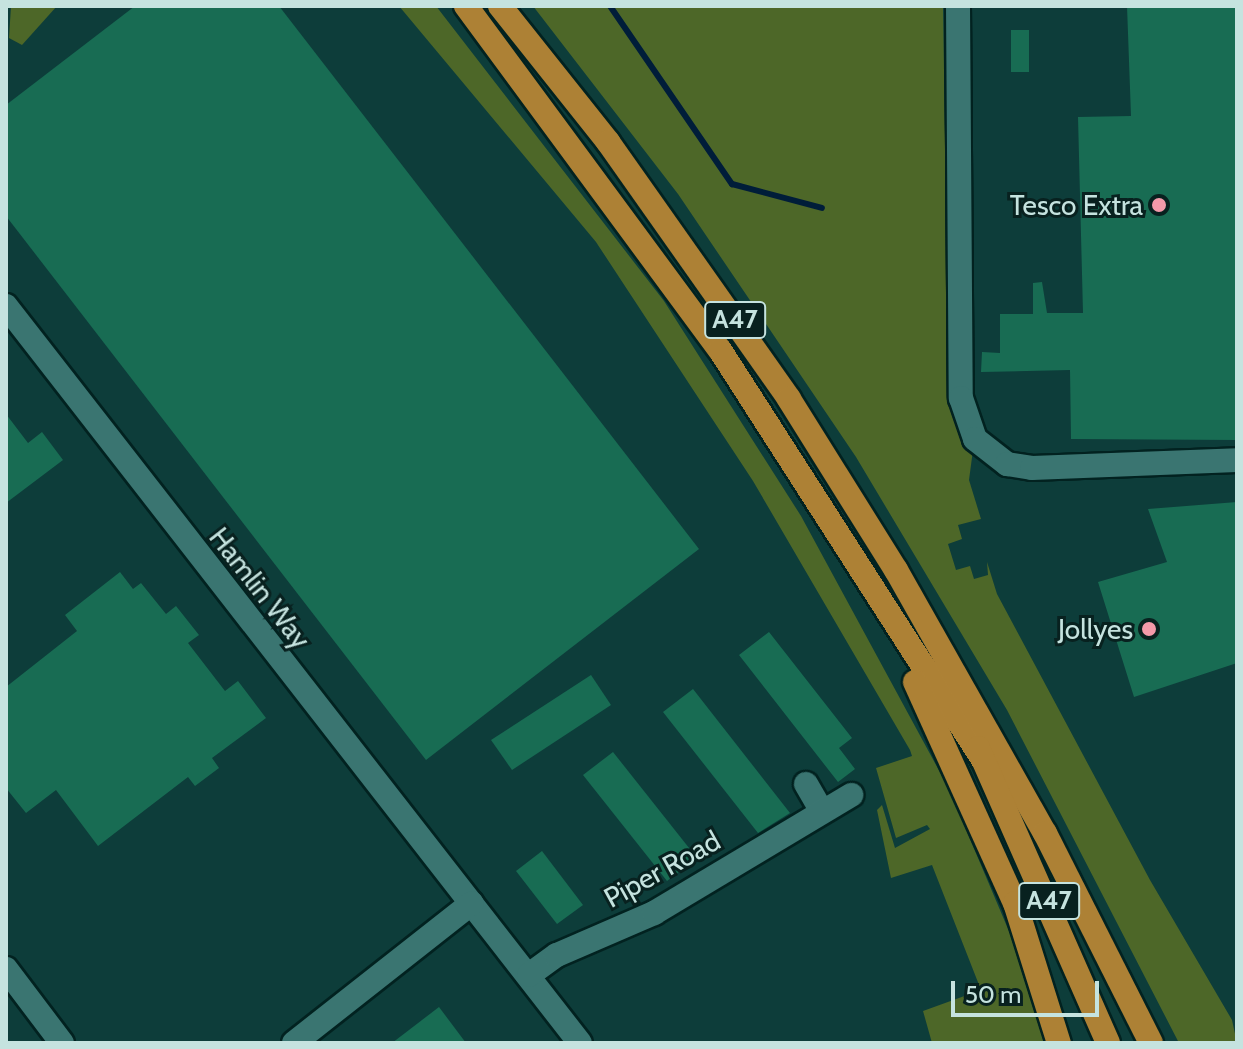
<!DOCTYPE html>
<html>
<head>
<meta charset="utf-8">
<style>
  body { margin:0 }
  #map { position:relative; width:1243px; height:1049px; overflow:hidden; background:#0d3d3a; font-family:Cabin,sans-serif }
  div>[style] { position:absolute }
  .green>* { inset:0; background:#4d6728 }
  .stream>* { height:6px; margin:-3px; padding:0 3px; transform-origin:3px; border-radius:3px; background:#001d39 }
  .building>* { inset:0; background:#186c53 }
  .roads { filter:drop-shadow(2px 0 #022220) drop-shadow(-2px 0 #022220) drop-shadow(0 2px #022220) drop-shadow(0 -2px #022220) }
  .minor>* { height:24px; margin:-12px; padding:0 12px; transform-origin:12px; border-radius:12px; background:#3a7571 }
  .trunk>* { height:24px; margin:-12px; padding:0 12px; transform-origin:12px; border-radius:12px; background:#ad8135 }
  .dots>* { width:22px; height:22px; translate:-50% -50%; box-sizing:border-box; border:4px solid #08211f; border-radius:50% }
  span { translate:-50% -50%; white-space:nowrap; text-align:center; line-height:1.15; -webkit-text-stroke:6px #08211f; paint-order:stroke }
  .shield-label span { padding:2px 6px; background:#08211f; border:2px solid; border-radius:6px; -webkit-text-stroke-width:0 }
  .shield-label { font-size:26px; color:#c5e3df; font-weight:700 }
  .poi-label { font-size:28px; color:#c5e3df }
  .right { translate:-100% -50%; text-align:right }
  .street-label { font-size:28px; color:#c5e3df }
  .frame { position:absolute; inset:0; border:8px solid #c5e3df; pointer-events:none }
  .scale { position:absolute; left:951px; top:981px; width:148px; height:36px; box-sizing:border-box; border:4px solid #c5e3df; border-top:0; padding-left:10px; font-size:24px; line-height:28px; white-space:nowrap; color:#c5e3df; -webkit-text-stroke:6px #08211f; paint-order:stroke }
</style>
</head>
<body>
<div id="map">
  <div class="green">
    <i style="clip-path:polygon(11px 6px,57px 6px,22px 45px,9px 38px)"></i>
    <i style="clip-path:polygon(399px 6px,436px 6px,664px 301px,801px 516px,948px 787px,1025px 969px,1045px 1043px,932px 1043px,923px 1011px,981px 990px,932px 865px,891px 878px,877px 810px,882px 805px,895px 848px,930px 829px,927px 825px,896px 838px,876px 768px,912px 756px,910px 750px,753px 481px,596px 242px)"></i>
    <i style="clip-path:polygon(533px 6px,943px 6px,949px 394px,959px 431px,973px 450px,969px 480px,981px 519px,958px 525px,962px 539px,948px 544px,956px 570px,970px 566px,974px 579px,988px 575px,987px 562px,997px 594px,1150px 880px,1232px 1020px,1237px 1043px,1179px 1043px,1007px 710px,856px 457px,678px 194px)"></i>
  </div>
  <div class="stream">
    <i style="left:610px;top:6px;width:216px;rotate:55.6deg"></i>
    <i style="left:732px;top:184px;width:93px;rotate:14.9deg"></i>
  </div>
  <div class="building">
    <i style="clip-path:polygon(135px 6px,279px 6px,699px 549px,426px 760px,6px 216px,6px 105px)"></i>
    <i style="clip-path:polygon(1127px 6px,1237px 6px,1237px 440px,1071px 439px,1070px 370px,981px 372px,982px 352px,1000px 353px,1000px 314px,1033px 314px,1033px 283px,1042px 282px,1047px 313px,1083px 313px,1078px 117px,1131px 116px)"></i>
    <i style="clip-path:polygon(1011px 30px,1029px 30px,1029px 72px,1011px 72px)"></i>
    <i style="clip-path:polygon(6px 414px,28px 443px,42px 432px,63px 460px,6px 503px)"></i>
    <i style="clip-path:polygon(1237px 502px,1237px 663px,1134px 697px,1098px 582px,1167px 562px,1148px 509px)"></i>
    <i style="clip-path:polygon(120px 572px,133px 589px,141px 583px,166px 614px,176px 606px,199px 635px,188px 643px,225px 691px,238px 681px,266px 718px,212px 758px,219px 768px,195px 786px,188px 777px,98px 846px,56px 790px,26px 813px,6px 788px,6px 687px,77px 631px,65px 615px)"></i>
    <i style="clip-path:polygon(769px 632px,852px 738px,839px 748px,855px 769px,838px 782px,739px 655px)"></i>
    <i style="clip-path:polygon(591px 675px,611px 705px,512px 770px,491px 740px)"></i>
    <i style="clip-path:polygon(693px 689px,790px 813px,758px 833px,663px 712px)"></i>
    <i style="clip-path:polygon(613px 752px,697px 858px,667px 881px,583px 775px)"></i>
    <i style="clip-path:polygon(542px 851px,583px 905px,557px 924px,516px 871px)"></i>
    <i style="clip-path:polygon(439px 1007px,466px 1043px,392px 1043px)"></i>
  </div>
  <div class="roads">
    <div class="minor">
      <i style="left:958px;top:6px;width:392px;rotate:89.6deg"></i>
      <i style="left:961px;top:398px;width:43px;rotate:71.1deg"></i>
      <i style="left:975px;top:439px;width:41px;rotate:38deg"></i>
      <i style="left:1007px;top:464px;width:25px;rotate:9deg"></i>
      <i style="left:1032px;top:468px;width:205px;rotate:-2.2deg"></i>
      <i style="left:6px;top:306px;width:934px;rotate:52.09deg"></i>
      <i style="left:806px;top:784px;width:32px;rotate:60deg"></i>
      <i style="left:6px;top:969px;width:93px;rotate:52.9deg"></i>
      <i style="left:529px;top:975px;width:34px;rotate:-36deg"></i>
      <i style="left:557px;top:955px;width:106px;rotate:-23.4deg"></i>
      <i style="left:654px;top:913px;width:230px;rotate:-30.9deg"></i>
      <i style="left:294px;top:1043px;width:226px;rotate:-38.2deg"></i>
    </div>
    <div class="trunk">
      <i style="left:466px;top:6px;width:428px;rotate:53.6deg"></i>
      <i style="left:720px;top:350px;width:489px;rotate:57.3deg"></i>
      <i style="left:500px;top:6px;width:174px;rotate:51.5deg"></i>
      <i style="left:608px;top:142px;width:314px;rotate:54.8deg"></i>
      <i style="left:789px;top:399px;width:202px;rotate:58deg"></i>
      <i style="left:896px;top:570px;width:302px;rotate:60.5deg"></i>
      <i style="left:1045px;top:833px;width:235px;rotate:63.2deg"></i>
      <i style="left:915px;top:682px;width:243px;rotate:65.7deg"></i>
      <i style="left:1015px;top:903px;width:147px;rotate:72.6deg"></i>
      <i style="left:978px;top:748px;width:322px;rotate:66.2deg"></i>
    </div>
  </div>
  <div class="dots">
    <i style="left:1159px;top:205px;background:#f39aaa"></i>
    <i style="left:1149px;top:629px;background:#f39aaa"></i>
  </div>
  <div class="shield-label">
    <span style="left:735px;top:320px">A47</span>
    <span style="left:1049px;top:901px">A47</span>
  </div>
  <div class="poi-label">
    <span class="right" style="left:1143px;top:205px">Tesco Extra</span>
    <span class="right" style="left:1133px;top:629px">Jollyes</span>
  </div>
  <div class="street-label">
    <span style="left:260px;top:588px;rotate:52deg">Hamlin Way</span>
    <span style="left:662px;top:869px;rotate:-29deg">Piper Road</span>
  </div>
  <div class="frame"></div>
  <div class="scale">50 m</div>
</div>
</body>
</html>
